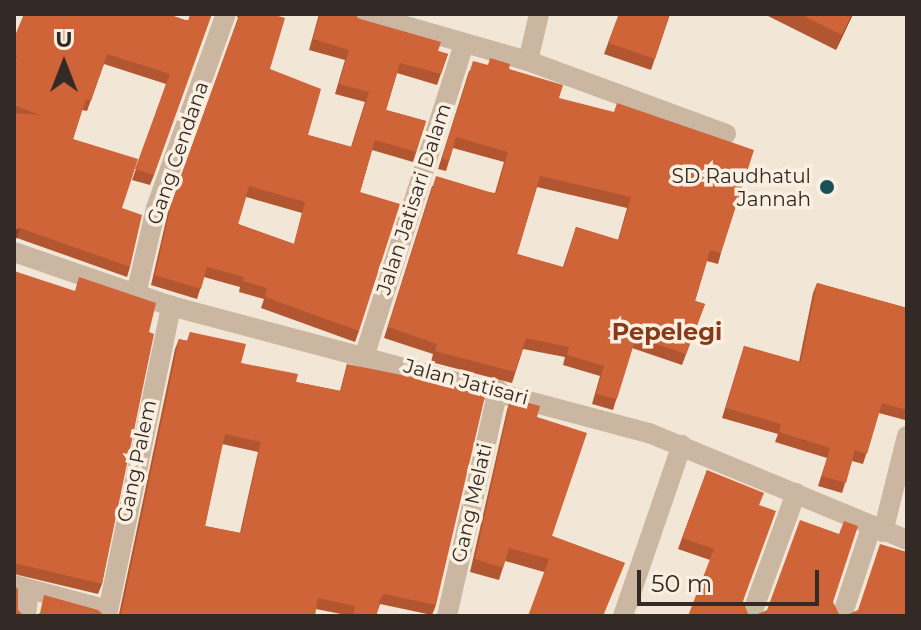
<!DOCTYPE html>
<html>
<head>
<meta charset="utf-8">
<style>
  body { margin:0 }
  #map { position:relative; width:921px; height:630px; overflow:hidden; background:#f2e6d6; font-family:Montserrat,sans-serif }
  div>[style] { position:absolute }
  .minor>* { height:20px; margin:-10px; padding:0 10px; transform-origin:10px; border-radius:10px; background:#cbb6a1 }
  .wall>* { inset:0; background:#b15630 }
  .shaded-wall>* { inset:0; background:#904627 }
  .building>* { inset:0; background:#ce6438 }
  .dots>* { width:22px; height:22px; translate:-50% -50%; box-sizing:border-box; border:4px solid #faf0e2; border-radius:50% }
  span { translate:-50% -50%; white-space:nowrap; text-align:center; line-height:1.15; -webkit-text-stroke:7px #faf0e2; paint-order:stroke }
  .street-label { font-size:20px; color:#342a25 }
  .poi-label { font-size:20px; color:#342a25 }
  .right { translate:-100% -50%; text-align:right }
  .quarter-label { font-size:24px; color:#883919; font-weight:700 }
  .frame { position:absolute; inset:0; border:16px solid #342a25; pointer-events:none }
  .north { position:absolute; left:24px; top:24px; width:80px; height:80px; -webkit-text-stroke:6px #faf0e2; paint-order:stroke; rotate:0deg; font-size:22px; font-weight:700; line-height:32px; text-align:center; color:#342a25 }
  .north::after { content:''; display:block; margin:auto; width:28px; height:36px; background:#342a25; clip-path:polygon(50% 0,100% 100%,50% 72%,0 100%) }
  .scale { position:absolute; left:637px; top:570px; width:182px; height:36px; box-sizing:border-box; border:4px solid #342a25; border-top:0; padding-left:10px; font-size:24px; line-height:28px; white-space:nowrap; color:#342a25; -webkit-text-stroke:6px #faf0e2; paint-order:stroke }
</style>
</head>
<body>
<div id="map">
  <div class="minor">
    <i style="left:364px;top:14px;width:171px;rotate:16deg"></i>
    <i style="left:528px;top:61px;width:211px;rotate:20.2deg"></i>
    <i style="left:528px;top:61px;width:48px;rotate:-76.8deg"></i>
    <i style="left:14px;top:252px;width:166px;rotate:19deg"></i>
    <i style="left:171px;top:306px;width:495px;rotate:14.9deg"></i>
    <i style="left:649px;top:433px;width:279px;rotate:22.5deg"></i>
    <i style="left:136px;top:294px;width:88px;rotate:-76.9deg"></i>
    <i style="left:156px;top:208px;width:206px;rotate:-70.2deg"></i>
    <i style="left:365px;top:354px;width:325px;rotate:-72.3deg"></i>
    <i style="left:883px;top:532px;width:99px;rotate:-76deg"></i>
    <i style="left:14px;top:585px;width:97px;rotate:14.9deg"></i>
    <i style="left:26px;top:616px;width:27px;rotate:-84deg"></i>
    <i style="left:107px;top:616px;width:317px;rotate:-78.3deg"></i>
    <i style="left:447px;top:616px;width:232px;rotate:-77.3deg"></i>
    <i style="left:623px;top:616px;width:181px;rotate:-71deg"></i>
    <i style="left:751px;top:616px;width:131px;rotate:-69.9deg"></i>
    <i style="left:842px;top:616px;width:93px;rotate:-71.8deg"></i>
  </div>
  <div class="wall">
    <i style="clip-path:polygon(evenodd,236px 14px,271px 14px,270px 69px,308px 135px,351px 147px,365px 102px,335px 94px,345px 60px,309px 50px,319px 14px,356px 14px,357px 18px,438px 51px,448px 54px,437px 85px,397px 73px,386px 110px,426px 121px,413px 162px,372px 150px,360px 192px,359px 331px,355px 342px,261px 308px,264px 299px,239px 292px,240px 287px,204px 277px,197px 299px,151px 285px,168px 212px,238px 18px,236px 14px,246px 197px,302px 213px,294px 244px,238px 224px,246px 197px)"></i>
    <i style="clip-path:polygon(619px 14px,670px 14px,651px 70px,604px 54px)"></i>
    <i style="clip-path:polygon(764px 14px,853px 14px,836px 50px)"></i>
    <i style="clip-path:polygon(188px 20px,154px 175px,150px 185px,132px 180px,166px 84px,104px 64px,87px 111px,82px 110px,73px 139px,122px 208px,130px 267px,127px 277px,17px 238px,14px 239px,14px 38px)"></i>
    <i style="clip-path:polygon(evenodd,509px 69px,559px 98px,721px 253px,718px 264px,707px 261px,695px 301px,705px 304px,682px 365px,632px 348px,613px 410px,592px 404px,600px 376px,563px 365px,565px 357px,523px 349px,512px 383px,431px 362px,433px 354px,384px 338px,432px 186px,495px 193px,504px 162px,453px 148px,446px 171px,438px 169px,469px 71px,509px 69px,537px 187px,627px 208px,618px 240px,576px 227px,563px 267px,517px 254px,537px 187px)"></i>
    <i style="clip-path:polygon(14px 271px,149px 332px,102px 584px,98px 594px,14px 574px)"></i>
    <i style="clip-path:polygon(817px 283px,907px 308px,907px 414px,905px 420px,879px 413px,863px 464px,852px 461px,842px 493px,818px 486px,827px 458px,775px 442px,778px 434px,722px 418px,744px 346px,799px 362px,813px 293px)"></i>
    <i style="clip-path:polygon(evenodd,190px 332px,241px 363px,296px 382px,340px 391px,347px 364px,436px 605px,432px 615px,380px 604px,376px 616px,351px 616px,316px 609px,119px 614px,175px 349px,179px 339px,187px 341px,190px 332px,222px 444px,258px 452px,240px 533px,205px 526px,222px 444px)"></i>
    <i style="clip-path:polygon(511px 398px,537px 417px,552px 536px,625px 563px,544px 572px,505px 561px,499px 580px,470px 572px,507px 410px)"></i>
    <i style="clip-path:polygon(707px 470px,759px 505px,743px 601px,710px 560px,678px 549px)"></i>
  </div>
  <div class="shaded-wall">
    <i style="clip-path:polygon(852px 14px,853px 14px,836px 50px,842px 35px)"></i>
    <i style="clip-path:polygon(20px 228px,17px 238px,14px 239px,14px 230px)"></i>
  </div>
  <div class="building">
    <i style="clip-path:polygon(24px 14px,168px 14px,188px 21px,190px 14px,212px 14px,154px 175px,135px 169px,170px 74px,107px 54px,91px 101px,86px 99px,73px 139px,138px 159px,122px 208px,142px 215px,130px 267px,20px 228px,14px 230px,14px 113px,39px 115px,14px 105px,14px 65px,17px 56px,14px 55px,14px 38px)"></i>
    <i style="clip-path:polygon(evenodd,240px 14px,271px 14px,285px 18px,270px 69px,321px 89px,308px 135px,352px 147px,369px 92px,339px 84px,349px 50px,313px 39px,320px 14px,356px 14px,357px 18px,441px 42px,438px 51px,448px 54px,441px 74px,400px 63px,386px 110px,426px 121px,416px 152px,375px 140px,360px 192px,400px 204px,359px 331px,265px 297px,267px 288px,243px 281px,244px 277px,207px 267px,201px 289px,155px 275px,172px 201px,240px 14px,249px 186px,305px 202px,294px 244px,238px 224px,249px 186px)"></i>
    <i style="clip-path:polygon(619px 14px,670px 14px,655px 59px,608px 43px)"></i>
    <i style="clip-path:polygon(800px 14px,852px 14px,842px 35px)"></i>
    <i style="clip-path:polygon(evenodd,490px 58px,510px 64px,509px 69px,563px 85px,559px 98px,614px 112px,617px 103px,754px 150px,721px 253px,710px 250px,695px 301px,705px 304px,686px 354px,636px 337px,617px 399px,596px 394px,604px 366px,567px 355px,569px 347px,526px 338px,515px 372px,435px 351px,437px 344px,388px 327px,436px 176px,496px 194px,508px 152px,456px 137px,449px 161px,442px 158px,473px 61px,488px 65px,490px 58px,540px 176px,631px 197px,619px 240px,576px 227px,564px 268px,517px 254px,540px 176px)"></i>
    <i style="clip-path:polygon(14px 271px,75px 291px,79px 277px,156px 303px,149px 332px,154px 334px,102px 584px,14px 563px)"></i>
    <i style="clip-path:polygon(817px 283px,907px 308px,907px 410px,882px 403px,867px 454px,855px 450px,846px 483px,822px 476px,830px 448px,779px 432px,781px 424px,726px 408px,744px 346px,801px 362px)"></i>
    <i style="clip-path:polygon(evenodd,190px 332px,246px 344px,241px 363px,298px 374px,296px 382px,341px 391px,347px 364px,486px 392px,436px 605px,384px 594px,380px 600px,376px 616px,353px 616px,355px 606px,318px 598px,315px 616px,115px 616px,121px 614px,179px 339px,188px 341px,190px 332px,225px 434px,261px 442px,241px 533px,205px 526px,225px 434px)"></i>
    <i style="clip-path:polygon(511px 398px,540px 406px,537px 417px,587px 433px,552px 536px,625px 563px,603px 616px,528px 616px,549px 559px,509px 548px,503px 568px,475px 559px)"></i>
    <i style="clip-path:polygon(707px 470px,764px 493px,759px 505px,776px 511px,743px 601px,749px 616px,688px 616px,714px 549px,682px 538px)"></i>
    <i style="clip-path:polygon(800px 520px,839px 534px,844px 521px,858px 526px,833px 602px,840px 616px,753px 616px,767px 610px)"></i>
    <i style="clip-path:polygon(880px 544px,907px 552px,907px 616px,844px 616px,858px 610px)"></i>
    <i style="clip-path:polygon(14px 585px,18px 589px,18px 610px,24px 616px,14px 616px)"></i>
    <i style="clip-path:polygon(44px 595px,98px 610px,105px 616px,34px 616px,40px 613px)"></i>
  </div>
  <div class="dots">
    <i style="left:827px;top:187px;background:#185158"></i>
  </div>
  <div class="street-label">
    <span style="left:178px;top:153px;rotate:-71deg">Gang Cendana</span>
    <span style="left:414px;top:199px;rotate:-72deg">Jalan Jatisari Dalam</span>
    <span style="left:466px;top:382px;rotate:15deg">Jalan Jatisari</span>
    <span style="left:137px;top:461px;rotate:-78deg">Gang Palem</span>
    <span style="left:472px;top:503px;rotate:-77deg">Gang Melati</span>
  </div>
  <div class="poi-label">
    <span class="right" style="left:811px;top:188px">SD Raudhatul<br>Jannah</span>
  </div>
  <div class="quarter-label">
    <span style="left:667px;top:332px">Pepelegi</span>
  </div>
  <div class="frame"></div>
  <div class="north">U</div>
  <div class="scale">50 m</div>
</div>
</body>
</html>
